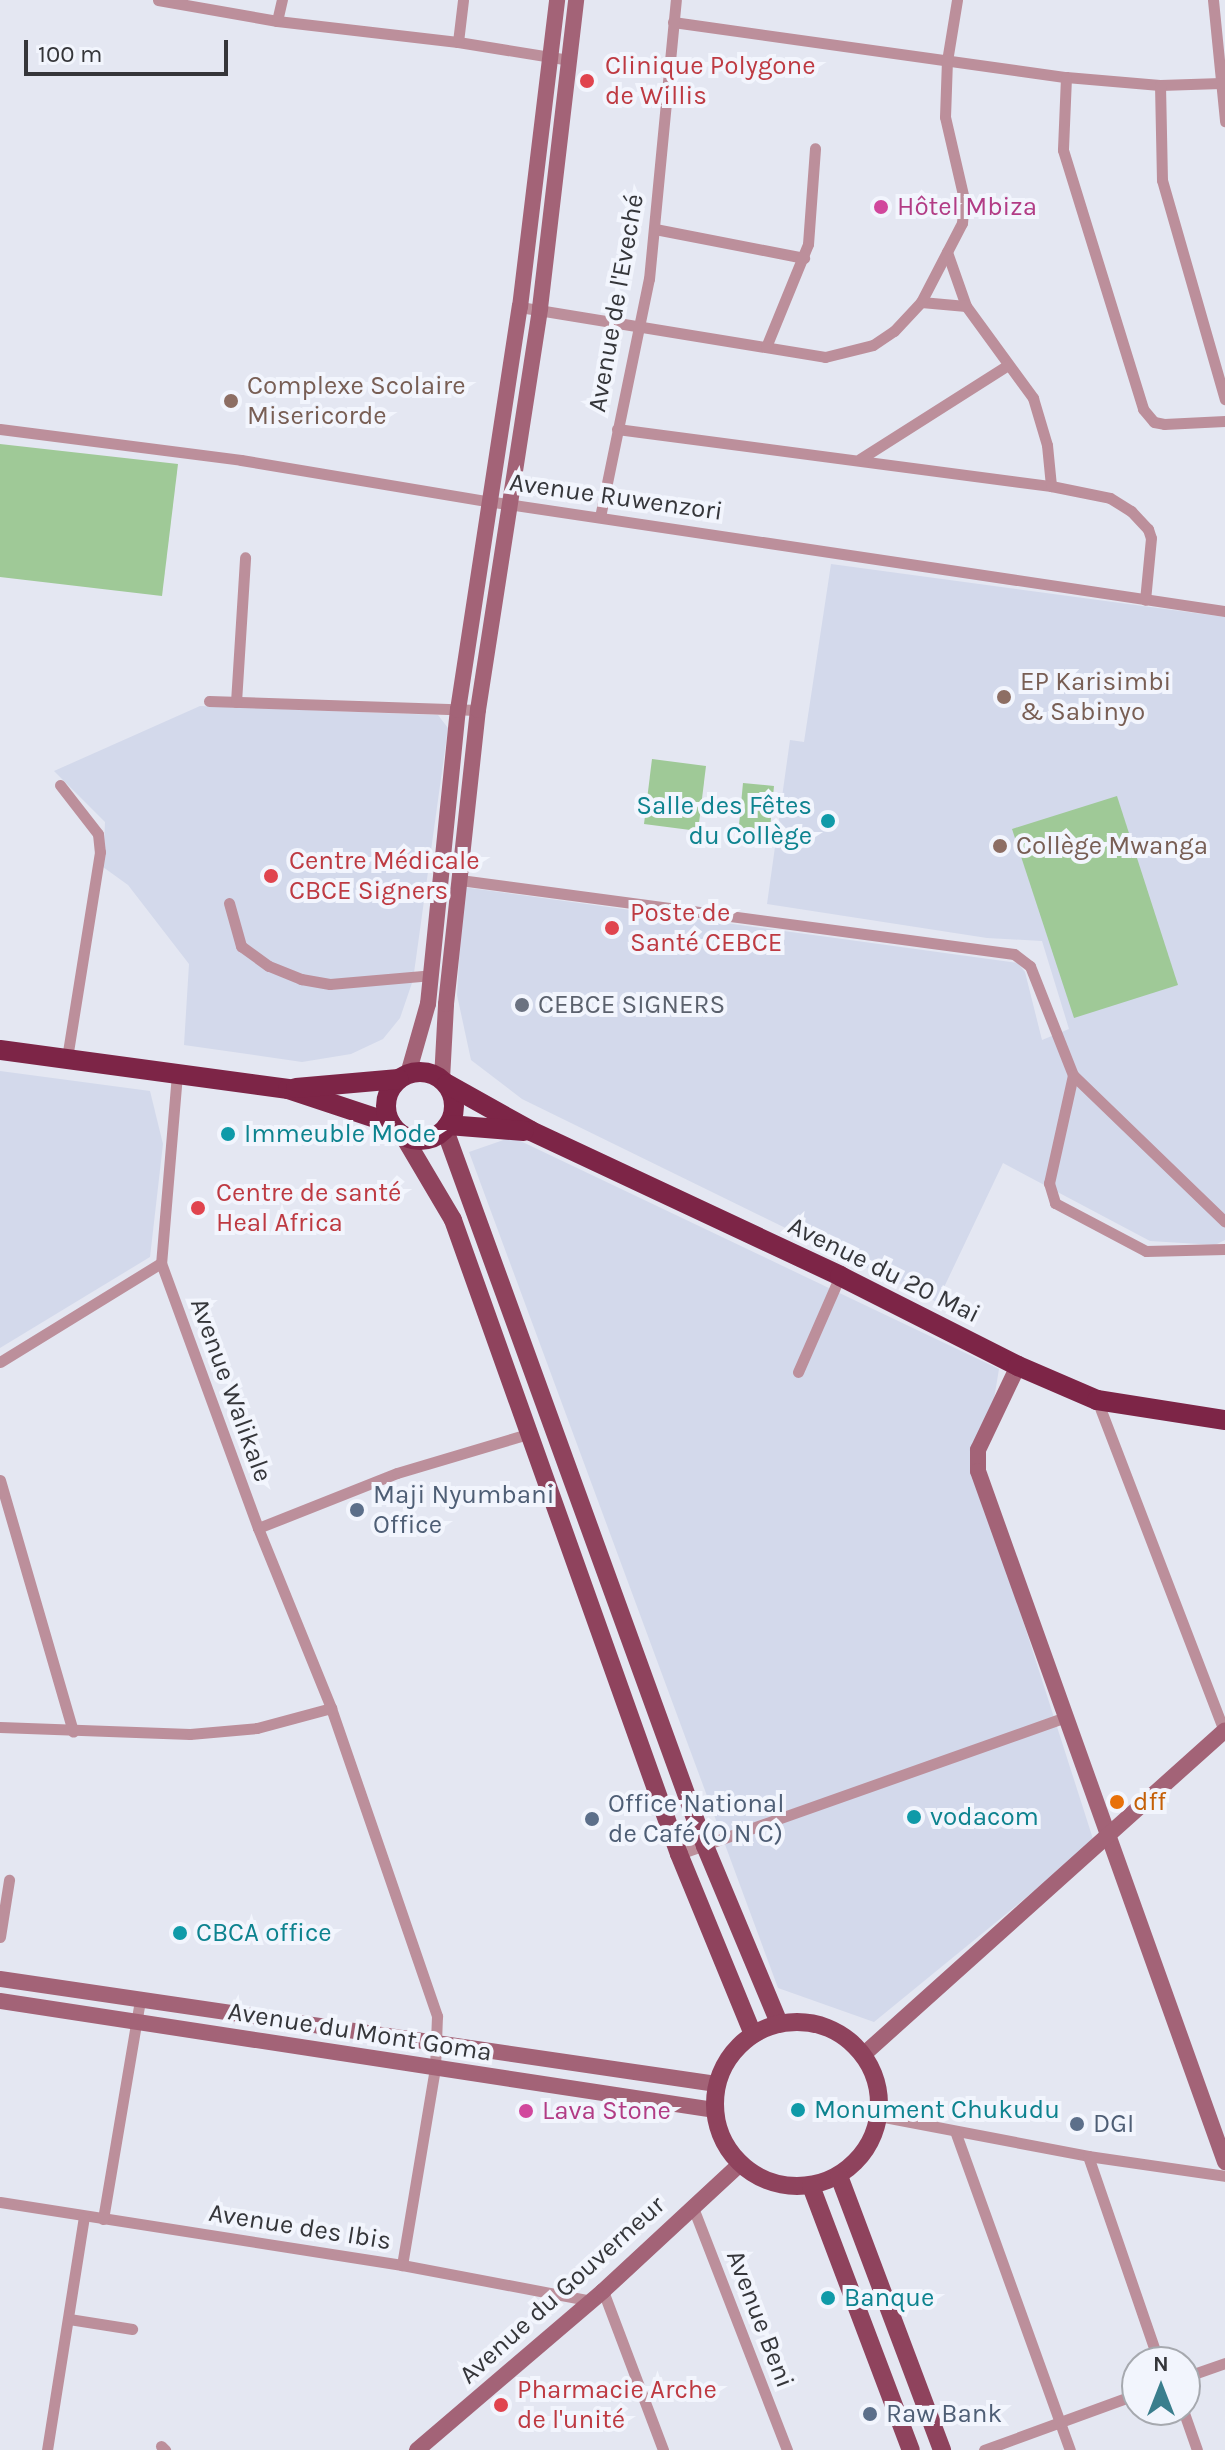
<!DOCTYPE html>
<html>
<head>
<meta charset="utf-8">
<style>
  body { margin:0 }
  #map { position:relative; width:1225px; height:2450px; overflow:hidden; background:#e4e7f2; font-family:Karla,sans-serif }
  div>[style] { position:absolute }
  .built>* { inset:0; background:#d3d9eb }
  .green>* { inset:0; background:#9fc997 }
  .street>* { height:11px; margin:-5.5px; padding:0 5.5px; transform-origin:5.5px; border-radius:5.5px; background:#bc8f9b }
  .secondary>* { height:16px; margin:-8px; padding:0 8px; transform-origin:8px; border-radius:8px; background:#a36377 }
  .primary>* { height:18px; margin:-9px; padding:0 9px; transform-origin:9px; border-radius:9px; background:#8f435d }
  .primary>.ring { margin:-9px; padding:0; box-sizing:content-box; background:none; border:18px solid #8f435d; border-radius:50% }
  .highway>* { height:20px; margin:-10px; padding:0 10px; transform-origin:10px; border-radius:10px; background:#7d2547 }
  .highway>.ring { margin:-10px; padding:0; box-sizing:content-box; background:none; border:20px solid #7d2547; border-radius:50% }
  .dots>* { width:22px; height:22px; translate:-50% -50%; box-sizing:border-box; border:4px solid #f2f5fd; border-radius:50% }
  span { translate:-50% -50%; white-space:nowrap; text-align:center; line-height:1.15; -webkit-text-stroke:8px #f2f5fd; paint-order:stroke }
  .health-label { font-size:26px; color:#be3a42 }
  .left { translate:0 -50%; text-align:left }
  .hotel-label { font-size:26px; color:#b23c85 }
  .street-label { font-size:26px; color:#35363a }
  .education-label { font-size:26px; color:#785e54 }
  .culture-label { font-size:26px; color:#0d838f }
  .right { translate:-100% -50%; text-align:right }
  .worship-label { font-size:26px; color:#5b616d }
  .service-label { font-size:26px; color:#4e5e75 }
  .food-label { font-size:26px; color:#c56008 }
  .north { position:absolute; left:1121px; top:2346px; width:80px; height:80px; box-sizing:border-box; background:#f2f5fd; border:2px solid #a6a9af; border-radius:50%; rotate:0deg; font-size:22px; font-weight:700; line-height:32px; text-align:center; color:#35363a }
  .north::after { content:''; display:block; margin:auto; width:28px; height:36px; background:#3a7e8d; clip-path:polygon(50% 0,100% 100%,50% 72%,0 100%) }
  .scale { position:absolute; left:24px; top:40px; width:204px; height:36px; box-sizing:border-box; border:4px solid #35363a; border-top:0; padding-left:10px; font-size:24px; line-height:28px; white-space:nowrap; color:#35363a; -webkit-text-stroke:6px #f2f5fd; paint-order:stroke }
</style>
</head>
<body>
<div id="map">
  <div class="built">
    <i style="clip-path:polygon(831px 564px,1225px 617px,1225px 1240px,1215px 1245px,1150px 1241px,1003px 1163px,937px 1302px,522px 1099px,471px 1060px,457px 995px,463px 887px,1018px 963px,1025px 972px,1042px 1040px,1069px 1029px,1042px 941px,987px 938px,767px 904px,790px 740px,804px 742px)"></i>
    <i style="clip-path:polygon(200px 706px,438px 715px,448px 728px,413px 980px,400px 1018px,383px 1039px,351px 1054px,302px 1062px,184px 1045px,189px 964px,128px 885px,103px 867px,105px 822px,54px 771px)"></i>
    <i style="clip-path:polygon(0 1071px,150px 1091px,163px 1144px,150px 1257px,0 1348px)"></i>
    <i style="clip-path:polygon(512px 1137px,999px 1369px,991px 1417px,971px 1459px,1094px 1842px,874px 2022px,778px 1988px,469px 1152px)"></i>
  </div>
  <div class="green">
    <i style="clip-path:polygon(0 444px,178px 464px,162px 596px,0 577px)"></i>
    <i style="clip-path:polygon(652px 759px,706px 766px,698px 831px,644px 824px)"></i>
    <i style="clip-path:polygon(743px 783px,774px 786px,769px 839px,738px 836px)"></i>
    <i style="clip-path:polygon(1117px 796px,1178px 985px,1074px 1018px,1012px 829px)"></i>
  </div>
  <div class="street">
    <i style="left:158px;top:0;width:121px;rotate:10deg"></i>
    <i style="left:277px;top:21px;width:182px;rotate:6.6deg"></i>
    <i style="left:458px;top:42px;width:112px;rotate:9.2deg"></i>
    <i style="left:1213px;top:0;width:122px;rotate:84.3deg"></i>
    <i style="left:277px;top:21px;width:22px;rotate:-77deg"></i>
    <i style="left:673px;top:22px;width:397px;rotate:8deg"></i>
    <i style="left:1066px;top:77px;width:94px;rotate:4.9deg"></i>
    <i style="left:1160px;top:85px;width:61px;rotate:-1.9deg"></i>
    <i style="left:458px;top:42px;width:42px;rotate:-83.2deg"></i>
    <i style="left:1066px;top:77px;width:73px;rotate:92.4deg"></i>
    <i style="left:1063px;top:150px;width:271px;rotate:72.8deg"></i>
    <i style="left:1143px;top:409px;width:17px;rotate:50deg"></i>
    <i style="left:1154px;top:422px;width:10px;rotate:11deg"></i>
    <i style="left:1164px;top:424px;width:61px;rotate:-2.8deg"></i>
    <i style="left:1160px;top:85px;width:95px;rotate:88.8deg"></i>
    <i style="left:1162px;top:180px;width:228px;rotate:74deg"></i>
    <i style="left:655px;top:229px;width:152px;rotate:11deg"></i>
    <i style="left:947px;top:252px;width:57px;rotate:70.6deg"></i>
    <i style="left:966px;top:306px;width:114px;rotate:53.9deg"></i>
    <i style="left:1033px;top:398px;width:49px;rotate:73.4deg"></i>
    <i style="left:1047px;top:445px;width:41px;rotate:84.4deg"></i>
    <i style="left:921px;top:302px;width:45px;rotate:5.1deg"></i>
    <i style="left:520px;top:307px;width:309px;rotate:9.3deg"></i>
    <i style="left:825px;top:357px;width:49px;rotate:-14deg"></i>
    <i style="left:873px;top:345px;width:25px;rotate:-34deg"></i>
    <i style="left:894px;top:331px;width:40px;rotate:-47deg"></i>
    <i style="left:921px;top:302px;width:89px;rotate:-62.6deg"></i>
    <i style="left:962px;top:223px;width:24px;rotate:-85deg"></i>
    <i style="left:964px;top:199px;width:84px;rotate:-103deg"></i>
    <i style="left:945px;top:117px;width:56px;rotate:-88deg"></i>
    <i style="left:947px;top:61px;width:62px;rotate:-80.7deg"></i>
    <i style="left:766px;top:347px;width:111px;rotate:-67.8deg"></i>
    <i style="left:808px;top:244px;width:96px;rotate:-85.8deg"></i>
    <i style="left:0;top:429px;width:243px;rotate:7.3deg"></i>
    <i style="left:241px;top:460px;width:249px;rotate:9.5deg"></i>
    <i style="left:487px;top:501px;width:746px;rotate:8.48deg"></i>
    <i style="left:617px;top:429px;width:438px;rotate:7.5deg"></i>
    <i style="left:1051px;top:486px;width:60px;rotate:11.5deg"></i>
    <i style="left:1110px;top:498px;width:25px;rotate:32deg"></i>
    <i style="left:1131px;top:511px;width:25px;rotate:47deg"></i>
    <i style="left:1148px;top:529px;width:9px;rotate:72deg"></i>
    <i style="left:1151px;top:538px;width:62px;rotate:95.5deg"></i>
    <i style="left:860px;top:459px;width:175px;rotate:-32.4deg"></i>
    <i style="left:600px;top:517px;width:243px;rotate:-78.4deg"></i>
    <i style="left:649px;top:279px;width:280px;rotate:-84.5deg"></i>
    <i style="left:209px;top:701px;width:269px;rotate:1.9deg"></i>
    <i style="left:236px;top:702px;width:145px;rotate:-86.4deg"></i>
    <i style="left:60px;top:785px;width:62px;rotate:52.2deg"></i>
    <i style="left:98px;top:834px;width:18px;rotate:84deg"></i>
    <i style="left:100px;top:852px;width:210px;rotate:99.1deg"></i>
    <i style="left:460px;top:880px;width:559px;rotate:7.61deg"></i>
    <i style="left:1014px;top:954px;width:20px;rotate:37deg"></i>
    <i style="left:1030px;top:966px;width:117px;rotate:68.5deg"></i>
    <i style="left:1073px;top:1075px;width:211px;rotate:44deg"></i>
    <i style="left:229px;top:903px;width:45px;rotate:74.4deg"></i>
    <i style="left:241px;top:946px;width:34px;rotate:36deg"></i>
    <i style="left:269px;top:966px;width:35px;rotate:22deg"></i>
    <i style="left:301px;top:979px;width:29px;rotate:10deg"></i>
    <i style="left:330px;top:984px;width:102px;rotate:-5deg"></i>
    <i style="left:177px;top:1074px;width:190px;rotate:94.8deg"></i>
    <i style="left:161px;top:1263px;width:282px;rotate:69.9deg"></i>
    <i style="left:258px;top:1528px;width:194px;rotate:67.9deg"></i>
    <i style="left:331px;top:1708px;width:326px;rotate:71deg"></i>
    <i style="left:437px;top:2016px;width:52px;rotate:92.2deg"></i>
    <i style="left:435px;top:2068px;width:200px;rotate:99.5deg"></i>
    <i style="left:1073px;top:1075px;width:111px;rotate:102.5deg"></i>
    <i style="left:1049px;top:1183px;width:21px;rotate:73deg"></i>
    <i style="left:1055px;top:1203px;width:103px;rotate:27.8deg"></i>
    <i style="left:1146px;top:1251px;width:79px;rotate:-1.5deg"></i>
    <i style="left:0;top:1362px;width:189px;rotate:-31.6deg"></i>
    <i style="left:798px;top:1372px;width:105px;rotate:-66.4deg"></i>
    <i style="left:1097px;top:1400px;width:357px;rotate:69deg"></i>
    <i style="left:0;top:1480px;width:262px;rotate:73.8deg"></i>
    <i style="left:258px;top:1528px;width:149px;rotate:-21.6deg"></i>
    <i style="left:397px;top:1473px;width:140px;rotate:-16.6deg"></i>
    <i style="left:0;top:1727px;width:190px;rotate:2.1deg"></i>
    <i style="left:190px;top:1734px;width:67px;rotate:-5.1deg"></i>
    <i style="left:257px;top:1728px;width:77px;rotate:-15.1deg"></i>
    <i style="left:679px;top:1854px;width:408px;rotate:-19.5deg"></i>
    <i style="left:0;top:1937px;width:58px;rotate:-81deg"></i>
    <i style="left:879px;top:2116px;width:213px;rotate:10.8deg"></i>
    <i style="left:1088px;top:2156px;width:138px;rotate:8.3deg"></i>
    <i style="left:955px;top:2131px;width:339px;rotate:70.2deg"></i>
    <i style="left:1088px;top:2156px;width:218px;rotate:71deg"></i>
    <i style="left:0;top:2202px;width:407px;rotate:8.9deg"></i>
    <i style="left:402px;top:2265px;width:193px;rotate:10.7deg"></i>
    <i style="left:692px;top:2205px;width:263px;rotate:68.8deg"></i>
    <i style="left:103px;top:2219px;width:221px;rotate:-80.4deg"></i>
    <i style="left:603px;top:2291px;width:170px;rotate:69.3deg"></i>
    <i style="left:69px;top:2319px;width:64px;rotate:9deg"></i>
    <i style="left:1185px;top:2377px;width:42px;rotate:-19.3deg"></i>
    <i style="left:1183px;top:2410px;width:42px;rotate:70.7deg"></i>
    <i style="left:161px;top:2446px;width:6px;rotate:45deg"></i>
    <i style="left:47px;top:2450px;width:236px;rotate:-81deg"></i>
    <i style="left:984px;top:2450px;width:163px;rotate:-20.1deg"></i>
  </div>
  <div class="secondary">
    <i style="left:408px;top:1074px;width:73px;rotate:-74.1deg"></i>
    <i style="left:428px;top:1004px;width:296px;rotate:-84.2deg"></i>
    <i style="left:458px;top:710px;width:408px;rotate:-81.3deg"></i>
    <i style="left:520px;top:307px;width:309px;rotate:-83.1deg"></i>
    <i style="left:442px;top:1079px;width:75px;rotate:-86.9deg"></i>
    <i style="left:446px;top:1004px;width:296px;rotate:-83.8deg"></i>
    <i style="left:478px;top:710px;width:407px;rotate:-81.2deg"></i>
    <i style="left:540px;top:308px;width:310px;rotate:-83.3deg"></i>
    <i style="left:1018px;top:1366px;width:93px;rotate:115.5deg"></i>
    <i style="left:978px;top:1450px;width:21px;rotate:90deg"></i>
    <i style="left:978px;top:1471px;width:734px;rotate:70.33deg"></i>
    <i style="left:0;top:1979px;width:724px;rotate:8.34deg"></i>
    <i style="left:0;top:2001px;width:722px;rotate:8.68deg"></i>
    <i style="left:863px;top:2055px;width:486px;rotate:-41.9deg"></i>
    <i style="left:417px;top:2450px;width:245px;rotate:-40.5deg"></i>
    <i style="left:603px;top:2291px;width:187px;rotate:-42.8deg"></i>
  </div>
  <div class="primary">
    <i style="left:445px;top:1130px;width:762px;rotate:70.04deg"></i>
    <i style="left:705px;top:1846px;width:192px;rotate:67.3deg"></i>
    <i style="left:404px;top:1137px;width:96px;rotate:59.4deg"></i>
    <i style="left:453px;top:1220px;width:673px;rotate:70.38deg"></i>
    <i style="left:679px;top:1854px;width:195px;rotate:67.7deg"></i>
    <i class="ring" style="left:715px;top:2022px;width:146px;height:146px"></i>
    <i style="left:839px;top:2176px;width:293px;rotate:69.4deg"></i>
    <i style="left:811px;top:2186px;width:282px;rotate:69.3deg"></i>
  </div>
  <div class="highway">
    <i style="left:0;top:1050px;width:291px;rotate:7.7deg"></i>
    <i style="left:288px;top:1089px;width:108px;rotate:18.4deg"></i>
    <i class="ring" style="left:386px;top:1072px;width:48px;height:48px"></i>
    <i style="left:447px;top:1084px;width:96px;rotate:29.2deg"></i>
    <i style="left:531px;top:1131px;width:341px;rotate:25.1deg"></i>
    <i style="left:840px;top:1276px;width:199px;rotate:26.8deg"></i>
    <i style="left:1018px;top:1366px;width:86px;rotate:23.3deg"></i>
    <i style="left:1097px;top:1400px;width:130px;rotate:8.9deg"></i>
    <i style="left:296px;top:1088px;width:103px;rotate:-5deg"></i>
    <i style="left:448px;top:1125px;width:76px;rotate:4.5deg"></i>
  </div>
  <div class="dots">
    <i style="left:587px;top:81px;background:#e0444e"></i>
    <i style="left:881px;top:207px;background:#d1479c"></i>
    <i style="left:231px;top:401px;background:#8d6e63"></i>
    <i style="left:1004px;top:697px;background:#8d6e63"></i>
    <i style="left:828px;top:821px;background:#0f9aa8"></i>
    <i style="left:1000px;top:846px;background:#8d6e63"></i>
    <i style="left:271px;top:876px;background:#e0444e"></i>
    <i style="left:612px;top:928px;background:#e0444e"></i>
    <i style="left:522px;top:1005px;background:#6b7280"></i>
    <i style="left:228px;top:1134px;background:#0f9aa8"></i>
    <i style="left:198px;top:1208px;background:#e0444e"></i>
    <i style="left:357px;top:1510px;background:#5c6f8a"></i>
    <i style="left:1117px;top:1802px;background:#e8710a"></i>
    <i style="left:914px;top:1817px;background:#0f9aa8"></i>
    <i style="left:592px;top:1819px;background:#5c6f8a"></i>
    <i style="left:180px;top:1933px;background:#0f9aa8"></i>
    <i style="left:798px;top:2110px;background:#0f9aa8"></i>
    <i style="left:526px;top:2111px;background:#d1479c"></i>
    <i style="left:1077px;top:2124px;background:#5c6f8a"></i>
    <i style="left:828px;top:2298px;background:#0f9aa8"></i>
    <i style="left:501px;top:2405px;background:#e0444e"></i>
    <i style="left:870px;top:2414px;background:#5c6f8a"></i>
  </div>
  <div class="health-label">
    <span class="left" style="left:605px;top:81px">Clinique Polygone<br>de Willis</span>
    <span class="left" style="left:289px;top:876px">Centre Médicale<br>CBCE Signers</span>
    <span class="left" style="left:630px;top:928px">Poste de<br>Santé CEBCE</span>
    <span class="left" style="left:216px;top:1208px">Centre de santé<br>Heal Africa</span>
    <span class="left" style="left:517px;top:2405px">Pharmacie Arche<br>de l'unité</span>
  </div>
  <div class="hotel-label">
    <span class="left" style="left:897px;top:207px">Hôtel Mbiza</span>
    <span class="left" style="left:542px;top:2111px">Lava Stone</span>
  </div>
  <div class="street-label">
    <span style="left:616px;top:303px;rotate:-80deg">Avenue de l'Eveché</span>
    <span style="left:616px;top:497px;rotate:8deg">Avenue Ruwenzori</span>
    <span style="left:884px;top:1270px;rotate:26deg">Avenue du 20 Mai</span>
    <span style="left:231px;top:1390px;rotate:70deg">Avenue Walikale</span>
    <span style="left:360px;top:2032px;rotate:9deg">Avenue du Mont Goma</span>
    <span style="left:300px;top:2227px;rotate:9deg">Avenue des Ibis</span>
    <span style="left:562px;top:2290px;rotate:-42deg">Avenue du Gouverneur</span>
    <span style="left:760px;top:2319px;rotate:69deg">Avenue Beni</span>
  </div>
  <div class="education-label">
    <span class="left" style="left:247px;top:401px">Complexe Scolaire<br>Misericorde</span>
    <span class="left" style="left:1020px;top:697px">EP Karisimbi<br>&amp; Sabinyo</span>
    <span class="left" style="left:1016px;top:846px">Collège Mwanga</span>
  </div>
  <div class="culture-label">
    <span class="right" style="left:812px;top:821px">Salle des Fêtes<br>du Collège</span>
    <span class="left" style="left:244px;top:1134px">Immeuble Mode</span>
    <span class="left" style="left:930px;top:1817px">vodacom</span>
    <span class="left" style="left:196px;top:1933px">CBCA office</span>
    <span class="left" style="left:814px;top:2110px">Monument Chukudu</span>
    <span class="left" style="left:844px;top:2298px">Banque</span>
  </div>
  <div class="worship-label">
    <span class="left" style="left:538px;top:1005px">CEBCE SIGNERS</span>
  </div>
  <div class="service-label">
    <span class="left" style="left:373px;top:1510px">Maji Nyumbani<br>Office</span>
    <span class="left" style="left:608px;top:1819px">Office National<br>de Café (O N C)</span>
    <span class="left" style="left:1093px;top:2124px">DGI</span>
    <span class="left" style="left:886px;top:2414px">Raw Bank</span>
  </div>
  <div class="food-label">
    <span class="left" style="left:1133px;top:1802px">dff</span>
  </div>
  <div class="north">N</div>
  <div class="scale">100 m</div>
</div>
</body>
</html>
